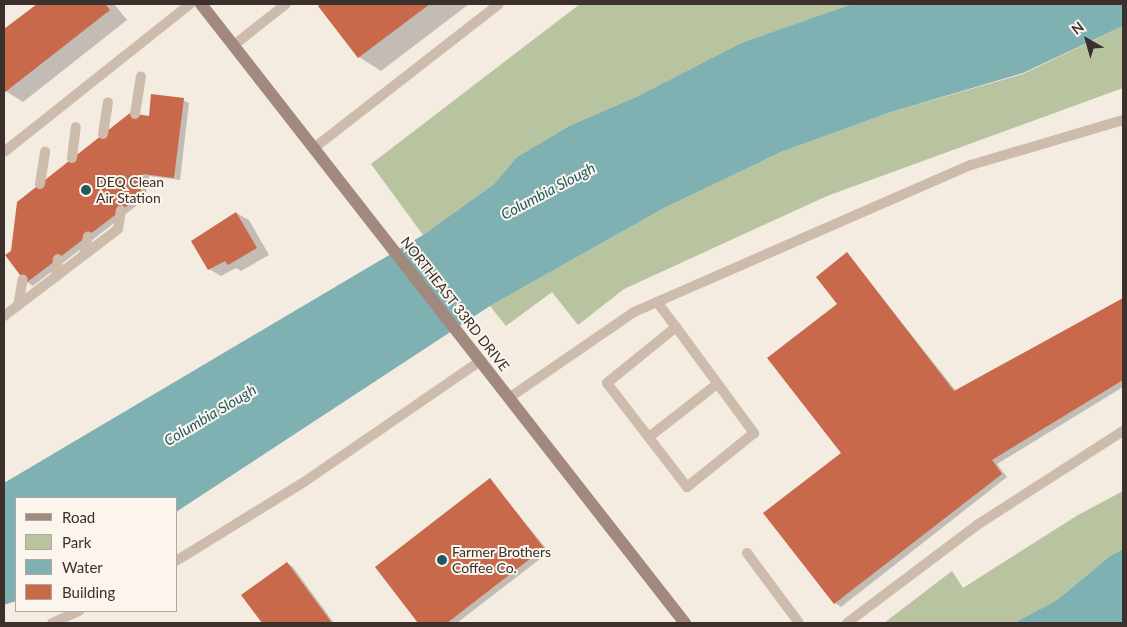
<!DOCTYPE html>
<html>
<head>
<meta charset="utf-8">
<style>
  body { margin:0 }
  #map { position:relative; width:1127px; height:627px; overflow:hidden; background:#f4ebe1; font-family:Lato,sans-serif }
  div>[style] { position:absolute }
  .green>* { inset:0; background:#b8c4a0 }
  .water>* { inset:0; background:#7fb0b2 }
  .shadow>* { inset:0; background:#0003 }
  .building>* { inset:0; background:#c8694b }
  .service>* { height:10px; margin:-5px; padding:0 5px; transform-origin:5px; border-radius:5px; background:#cdbbac }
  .secondary>* { height:12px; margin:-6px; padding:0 6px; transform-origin:6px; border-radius:6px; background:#a18a7d }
  .dots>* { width:14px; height:14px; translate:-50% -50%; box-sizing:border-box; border:2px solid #fbf5ee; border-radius:50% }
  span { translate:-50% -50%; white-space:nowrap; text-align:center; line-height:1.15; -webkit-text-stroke:4px #fbf5ee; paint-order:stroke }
  .poi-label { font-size:14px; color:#3b302b }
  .left { translate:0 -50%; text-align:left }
  .street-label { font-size:14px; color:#3b302b }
  .water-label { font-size:15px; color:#1f5a5e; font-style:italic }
  .frame { position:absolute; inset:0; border:5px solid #3b302b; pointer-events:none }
  .legend { position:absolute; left:15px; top:497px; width:162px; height:115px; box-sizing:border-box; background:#fbf5ee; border:1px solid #aea6a0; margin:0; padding:6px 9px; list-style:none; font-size:15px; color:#3b302b }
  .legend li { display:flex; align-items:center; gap:10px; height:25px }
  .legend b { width:25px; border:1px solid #aea6a0 }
  .north { position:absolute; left:1062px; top:15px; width:50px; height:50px; -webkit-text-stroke:4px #fbf5ee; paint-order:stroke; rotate:322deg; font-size:14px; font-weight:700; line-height:20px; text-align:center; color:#3b302b }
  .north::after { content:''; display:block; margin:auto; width:18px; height:22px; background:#3b302b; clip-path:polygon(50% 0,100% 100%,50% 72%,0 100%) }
</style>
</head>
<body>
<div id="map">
  <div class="green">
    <i style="clip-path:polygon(580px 4px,852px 4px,741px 43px,636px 97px,569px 126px,517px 157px,494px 184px,423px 235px,371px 164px)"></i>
    <i style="clip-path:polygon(1123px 26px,1123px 88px,827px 196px,624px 289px,578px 325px,552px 292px,506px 326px,490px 306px,664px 208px,781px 152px,891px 112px,1023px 74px)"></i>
    <i style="clip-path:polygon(1123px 491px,1123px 549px,1110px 556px,1057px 600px,1014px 623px,884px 623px,952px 571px,963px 588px,1078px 515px)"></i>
  </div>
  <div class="water">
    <i style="clip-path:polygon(852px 4px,1123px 4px,1123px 26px,1023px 73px,891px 112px,781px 152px,664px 208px,490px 306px,176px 512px,176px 498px,16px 498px,16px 601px,4px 605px,4px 483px,423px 235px,494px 184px,517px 157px,569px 126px,636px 97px,741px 43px)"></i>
    <i style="clip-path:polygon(1123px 549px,1123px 623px,1014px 623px,1057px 600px,1110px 556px)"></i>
  </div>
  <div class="shadow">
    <i style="clip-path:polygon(39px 4px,114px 4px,127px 20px,23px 102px,4px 90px,4px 31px)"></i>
    <i style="clip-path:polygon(323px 4px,469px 4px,381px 71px,359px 57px,320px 6px)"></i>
    <i style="clip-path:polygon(183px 100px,189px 103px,180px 180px,149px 176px,145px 199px,33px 286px,27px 282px,150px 117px)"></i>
    <i style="clip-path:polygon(236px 213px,249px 220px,269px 255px,241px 271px,236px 268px,221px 276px,209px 269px)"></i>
    <i style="clip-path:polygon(847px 254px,956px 391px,1123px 300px,1123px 387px,997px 464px,1007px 477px,841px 607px,835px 603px,843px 453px,839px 304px)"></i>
    <i style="clip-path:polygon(490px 480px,549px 552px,457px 623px,420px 623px,377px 567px)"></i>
    <i style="clip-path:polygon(287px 563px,293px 567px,334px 623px,264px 623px,243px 596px)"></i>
  </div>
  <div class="building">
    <i style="clip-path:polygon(37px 4px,105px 4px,110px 10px,4px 93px,4px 29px)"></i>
    <i style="clip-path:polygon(321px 4px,430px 4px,358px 58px,318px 6px)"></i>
    <i style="clip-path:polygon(151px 94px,184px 98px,174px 178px,143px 174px,140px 196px,26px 283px,5px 255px,11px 251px,17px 202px,130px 113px,149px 116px)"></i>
    <i style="clip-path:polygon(236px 212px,257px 248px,228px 265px,225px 261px,208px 270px,191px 241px)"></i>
    <i style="clip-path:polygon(847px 252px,954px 391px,1123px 298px,1123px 380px,992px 460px,1002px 474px,834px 604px,763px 513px,841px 453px,767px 358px,837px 304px,816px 277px)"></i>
    <i style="clip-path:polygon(490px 478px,544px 548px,447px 623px,418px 623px,375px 567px)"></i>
    <i style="clip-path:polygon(287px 562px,332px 623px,262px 623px,241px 595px)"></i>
  </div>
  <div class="service">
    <i style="left:234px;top:45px;width:66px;rotate:-38.3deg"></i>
    <i style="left:135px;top:114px;width:38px;rotate:-81deg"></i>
    <i style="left:103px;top:134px;width:32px;rotate:-81deg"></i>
    <i style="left:314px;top:148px;width:234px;rotate:-37.9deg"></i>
    <i style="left:4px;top:152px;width:238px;rotate:-38.5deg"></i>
    <i style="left:72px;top:158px;width:31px;rotate:-83deg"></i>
    <i style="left:40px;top:184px;width:33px;rotate:-81deg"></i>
    <i style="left:84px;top:255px;width:19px;rotate:-78deg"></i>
    <i style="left:56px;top:277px;width:18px;rotate:-84deg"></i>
    <i style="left:657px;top:302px;width:31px;rotate:53deg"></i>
    <i style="left:676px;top:327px;width:132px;rotate:53.7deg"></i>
    <i style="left:754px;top:433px;width:86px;rotate:141.1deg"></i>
    <i style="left:687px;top:487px;width:131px;rotate:-127.6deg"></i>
    <i style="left:607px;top:383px;width:89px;rotate:-39.1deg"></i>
    <i style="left:18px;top:306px;width:27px;rotate:-80deg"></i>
    <i style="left:4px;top:316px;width:143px;rotate:-37.3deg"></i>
    <i style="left:118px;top:229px;width:19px;rotate:-81deg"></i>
    <i style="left:509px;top:398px;width:152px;rotate:-34.5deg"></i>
    <i style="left:634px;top:312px;width:368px;rotate:-23.6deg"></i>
    <i style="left:971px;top:165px;width:159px;rotate:-16.5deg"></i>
    <i style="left:649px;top:437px;width:86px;rotate:-37.9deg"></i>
    <i style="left:747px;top:553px;width:87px;rotate:53.4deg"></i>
    <i style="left:176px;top:561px;width:150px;rotate:-31.7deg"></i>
    <i style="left:304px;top:482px;width:214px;rotate:-34.5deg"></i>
    <i style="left:52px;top:623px;width:30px;rotate:-24deg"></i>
    <i style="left:847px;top:623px;width:163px;rotate:-37deg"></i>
    <i style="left:977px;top:525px;width:174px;rotate:-32.8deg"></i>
  </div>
  <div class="secondary">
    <i style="left:201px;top:4px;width:786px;rotate:51.98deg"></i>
  </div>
  <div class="dots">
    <i style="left:86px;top:190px;background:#1f5a5e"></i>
    <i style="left:442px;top:560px;background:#1f5a5e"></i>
  </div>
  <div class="poi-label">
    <span class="left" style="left:96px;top:190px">DEQ Clean<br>Air Station</span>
    <span class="left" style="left:452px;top:560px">Farmer Brothers<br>Coffee Co.</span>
  </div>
  <div class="street-label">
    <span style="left:455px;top:304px;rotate:52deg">NORTHEAST 33RD DRIVE</span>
  </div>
  <div class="water-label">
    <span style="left:548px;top:191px;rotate:-28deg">Columbia Slough</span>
    <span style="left:210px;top:415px;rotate:-31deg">Columbia Slough</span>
  </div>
  <div class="frame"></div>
  <ul class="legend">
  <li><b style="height:6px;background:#a18a7d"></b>Road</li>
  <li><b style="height:14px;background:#b8c4a0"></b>Park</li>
  <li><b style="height:14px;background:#7fb0b2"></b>Water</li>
  <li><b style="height:14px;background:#c8694b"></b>Building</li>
  </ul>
  <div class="north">N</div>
</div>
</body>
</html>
